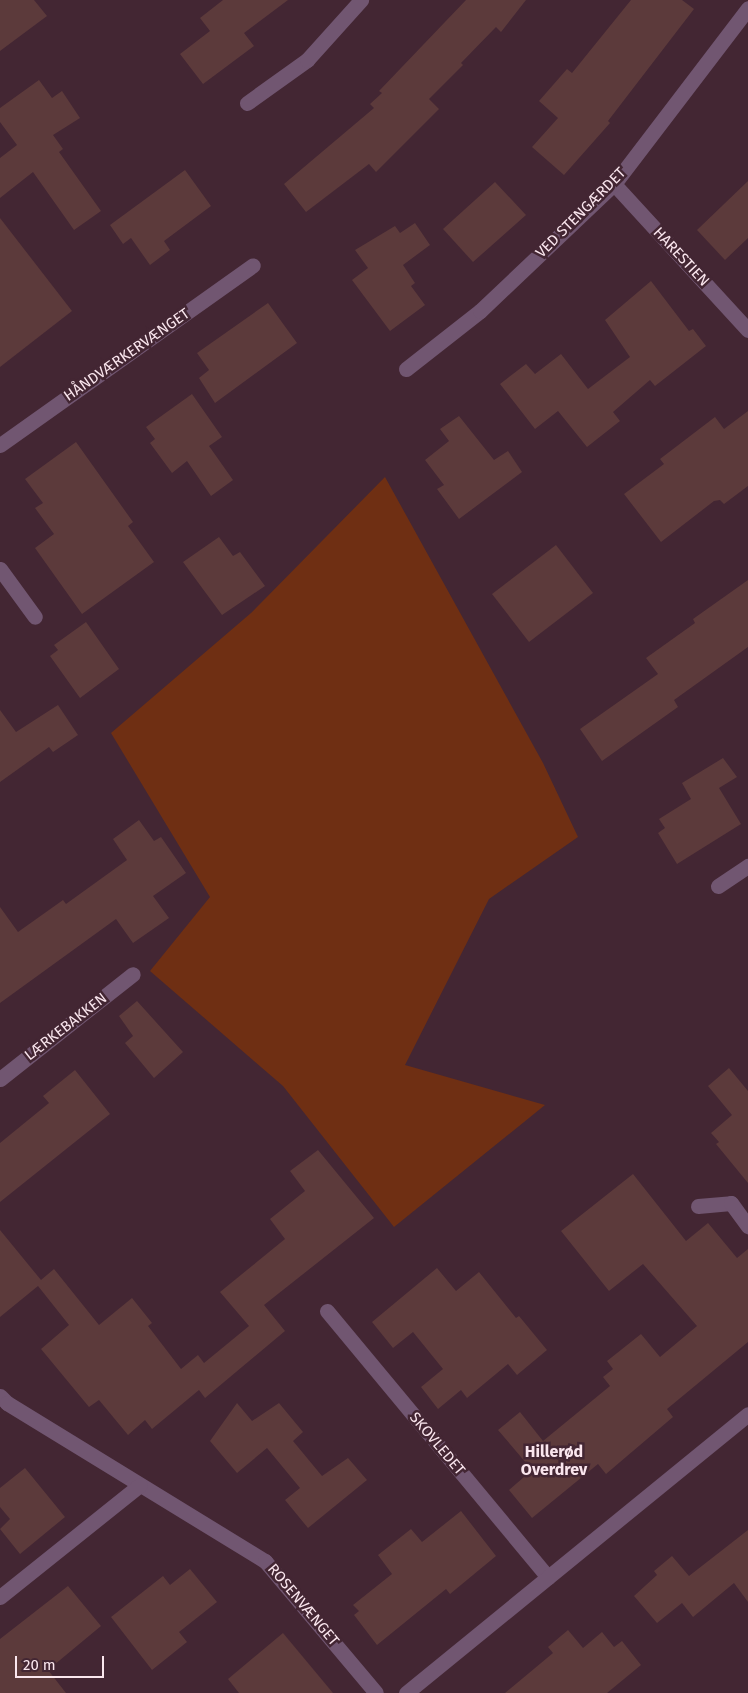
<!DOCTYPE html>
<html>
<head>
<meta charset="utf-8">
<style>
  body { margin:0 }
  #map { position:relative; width:748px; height:1693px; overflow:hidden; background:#432633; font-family:"Fira Sans",sans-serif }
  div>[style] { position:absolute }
  .green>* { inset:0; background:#6f2f13 }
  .building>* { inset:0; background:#5c3a3b }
  .service>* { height:15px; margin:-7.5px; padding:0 7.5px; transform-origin:7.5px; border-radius:7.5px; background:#715671 }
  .minor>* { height:15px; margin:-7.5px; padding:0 7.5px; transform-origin:7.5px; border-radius:7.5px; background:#715671 }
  span { translate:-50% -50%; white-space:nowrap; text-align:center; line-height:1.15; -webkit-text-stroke:5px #432633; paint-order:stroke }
  .street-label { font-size:15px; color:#fae6ee }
  .neighbourhood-label { font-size:16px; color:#fae6ee; font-weight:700 }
  .scale { position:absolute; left:15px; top:1656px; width:89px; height:22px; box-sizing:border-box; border:2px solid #fae6ee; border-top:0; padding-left:6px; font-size:15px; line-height:18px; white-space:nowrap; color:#fae6ee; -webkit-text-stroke:4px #432633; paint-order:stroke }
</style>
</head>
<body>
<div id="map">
  <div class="green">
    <i style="clip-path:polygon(385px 477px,543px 763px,578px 837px,489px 899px,405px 1065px,545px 1105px,394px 1227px,283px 1086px,150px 971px,210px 897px,111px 733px,251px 613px)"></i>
  </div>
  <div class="building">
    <i style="clip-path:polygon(0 0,34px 0,47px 16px,0 51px)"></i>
    <i style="clip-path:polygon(223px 0,288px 0,244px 33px,254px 46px,203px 84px,180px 54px,210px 31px,200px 18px)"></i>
    <i style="clip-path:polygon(466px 0,526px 0,501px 32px,496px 27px,461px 63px,463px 65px,429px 99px,439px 109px,376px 172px,369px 164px,306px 212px,284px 184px,374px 108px,370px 104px,382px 93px,379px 91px)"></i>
    <i style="clip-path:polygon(631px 0,682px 0,694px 9px,608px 121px,610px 123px,564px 175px,532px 147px,558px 118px,539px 101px,567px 69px,572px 73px)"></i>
    <i style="clip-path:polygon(39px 80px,52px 98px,62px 91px,80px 118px,53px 135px,63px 149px,59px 152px,101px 211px,74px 230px,33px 172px,0 198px,0 158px,17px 145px,0 122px,0 108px)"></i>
    <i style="clip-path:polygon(185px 170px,211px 206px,164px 241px,170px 250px,150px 265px,131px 238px,123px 244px,110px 225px)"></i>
    <i style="clip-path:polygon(748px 181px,748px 238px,725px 260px,697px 230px)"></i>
    <i style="clip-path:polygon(495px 182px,526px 215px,473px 262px,443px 229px)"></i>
    <i style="clip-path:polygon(0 218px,72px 311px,0 367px)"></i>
    <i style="clip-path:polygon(415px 223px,430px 245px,403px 265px,415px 283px,411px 286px,425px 305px,390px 331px,352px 280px,368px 268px,355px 250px,395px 226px,400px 233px)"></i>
    <i style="clip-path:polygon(651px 281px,689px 331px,693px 329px,706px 346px,655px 386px,650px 380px,613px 412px,620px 421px,587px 447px,558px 411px,535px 429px,500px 384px,526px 364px,535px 374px,561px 354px,588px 389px,630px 357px,605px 320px)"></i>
    <i style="clip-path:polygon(268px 303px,297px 343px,215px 403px,199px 378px,209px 370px,197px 353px)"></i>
    <i style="clip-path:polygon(192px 394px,222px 437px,209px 446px,233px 480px,211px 496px,187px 461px,172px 473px,150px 443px,155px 439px,146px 427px)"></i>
    <i style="clip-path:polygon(748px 411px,748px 486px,724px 504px,720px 500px,714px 501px,661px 542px,624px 494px,664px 464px,660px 459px,715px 417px,724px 429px)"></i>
    <i style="clip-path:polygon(459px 416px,494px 460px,508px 451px,522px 472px,459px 519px,437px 489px,444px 485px,425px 460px,449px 441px,440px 429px)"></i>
    <i style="clip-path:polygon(76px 442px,133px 522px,128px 526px,154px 562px,82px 614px,35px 548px,54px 534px,35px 508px,43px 503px,25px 479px)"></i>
    <i style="clip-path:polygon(219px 537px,233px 556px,240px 552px,265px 586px,222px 615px,183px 562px)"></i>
    <i style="clip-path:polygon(556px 545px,593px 593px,529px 642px,492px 594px)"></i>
    <i style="clip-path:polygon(748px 580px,748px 647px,674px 700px,678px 707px,602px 761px,580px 729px,658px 674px,646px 658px,695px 623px,693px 619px)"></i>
    <i style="clip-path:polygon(86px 622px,119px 669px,80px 698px,50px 656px,58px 650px,54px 645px)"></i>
    <i style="clip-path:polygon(58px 705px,78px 735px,53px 752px,49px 747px,0 782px,0 710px,16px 732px)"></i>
    <i style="clip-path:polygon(723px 758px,737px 777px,719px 788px,741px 824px,677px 864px,658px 833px,665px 828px,659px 819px,691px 799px,682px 783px)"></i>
    <i style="clip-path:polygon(139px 820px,154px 841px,161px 837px,186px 873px,153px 896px,169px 918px,133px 943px,116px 919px,0 1003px,0 907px,18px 932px,63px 900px,66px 904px,127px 860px,113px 839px)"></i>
    <i style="clip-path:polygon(137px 1001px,183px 1052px,154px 1078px,125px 1043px,133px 1036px,119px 1016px)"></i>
    <i style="clip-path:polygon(729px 1068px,748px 1091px,748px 1183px,716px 1144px,719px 1142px,711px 1133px,732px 1115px,708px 1086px)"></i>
    <i style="clip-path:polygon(75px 1070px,110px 1114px,0 1202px,0 1143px,49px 1103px,43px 1096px)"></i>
    <i style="clip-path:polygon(318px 1150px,374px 1218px,264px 1305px,285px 1331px,205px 1398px,199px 1390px,152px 1429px,145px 1420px,128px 1435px,99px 1400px,89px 1407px,41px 1349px,69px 1325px,38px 1286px,0 1317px,0 1230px,41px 1280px,54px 1269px,99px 1325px,132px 1298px,152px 1323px,148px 1326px,181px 1369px,198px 1355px,204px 1363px,249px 1326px,220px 1292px,285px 1239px,270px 1219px,305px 1191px,290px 1171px)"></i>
    <i style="clip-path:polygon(633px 1174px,686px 1241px,708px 1223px,737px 1258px,748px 1249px,748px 1342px,667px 1409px,673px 1417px,606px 1474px,598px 1464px,532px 1518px,509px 1490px,532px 1470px,498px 1430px,520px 1412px,543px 1441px,610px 1386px,603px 1377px,613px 1369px,607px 1361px,641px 1334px,660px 1357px,697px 1326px,643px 1264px,609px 1291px,561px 1231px)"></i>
    <i style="clip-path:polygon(437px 1268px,456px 1291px,479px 1272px,516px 1318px,519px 1316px,547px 1350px,517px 1375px,508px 1364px,467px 1398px,461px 1390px,438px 1409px,421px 1387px,443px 1369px,413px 1332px,393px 1348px,372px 1322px)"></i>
    <i style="clip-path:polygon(237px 1403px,252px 1421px,279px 1403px,303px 1432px,293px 1441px,322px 1476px,348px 1458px,367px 1480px,308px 1528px,285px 1500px,300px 1488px,267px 1448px,237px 1473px,210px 1441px)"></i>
    <i style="clip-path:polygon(25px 1468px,65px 1517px,20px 1554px,0 1529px,10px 1519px,0 1507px,0 1488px)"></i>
    <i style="clip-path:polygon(461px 1511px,496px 1556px,450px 1594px,446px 1589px,377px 1645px,354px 1615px,359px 1611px,353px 1605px,392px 1574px,378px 1555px,411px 1529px,422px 1542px)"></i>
    <i style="clip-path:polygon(748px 1530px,748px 1602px,734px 1583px,693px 1617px,682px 1603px,657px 1623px,634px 1596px,657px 1575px,654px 1571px,672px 1556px,689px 1576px)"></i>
    <i style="clip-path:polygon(190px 1569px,217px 1602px,179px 1632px,187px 1642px,152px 1670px,111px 1617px,163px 1576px,170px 1585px)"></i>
    <i style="clip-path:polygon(68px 1586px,101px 1626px,48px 1670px,66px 1693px,0 1693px,0 1639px)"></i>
    <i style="clip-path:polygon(568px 1630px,583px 1648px,602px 1632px,614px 1647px,622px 1641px,641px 1665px,607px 1693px,505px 1693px,553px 1653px,548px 1647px)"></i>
    <i style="clip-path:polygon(283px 1633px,333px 1693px,239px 1693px,228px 1679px)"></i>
  </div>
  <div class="service">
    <i style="left:0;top:569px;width:59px;rotate:53.9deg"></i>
  </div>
  <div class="minor">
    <i style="left:247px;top:103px;width:74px;rotate:-35.6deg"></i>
    <i style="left:307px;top:60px;width:81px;rotate:-48deg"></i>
    <i style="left:614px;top:184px;width:198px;rotate:47.5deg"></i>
    <i style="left:406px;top:369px;width:94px;rotate:-38.1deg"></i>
    <i style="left:480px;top:311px;width:185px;rotate:-43.5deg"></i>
    <i style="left:614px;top:184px;width:221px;rotate:-52.7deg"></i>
    <i style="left:0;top:445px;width:310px;rotate:-35.4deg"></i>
    <i style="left:718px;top:886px;width:36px;rotate:-34deg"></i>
    <i style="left:0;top:1079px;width:169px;rotate:-38.3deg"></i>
    <i style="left:698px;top:1206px;width:33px;rotate:-5deg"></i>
    <i style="left:731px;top:1203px;width:29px;rotate:54deg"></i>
    <i style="left:327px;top:1311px;width:346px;rotate:50.3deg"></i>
    <i style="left:0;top:1396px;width:10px;rotate:45deg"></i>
    <i style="left:7px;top:1403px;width:303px;rotate:31.5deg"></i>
    <i style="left:265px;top:1561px;width:172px;rotate:49.9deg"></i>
    <i style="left:0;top:1597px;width:179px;rotate:-38.7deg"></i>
    <i style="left:406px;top:1693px;width:441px;rotate:-39.2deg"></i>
  </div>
  <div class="street-label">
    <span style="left:581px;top:213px;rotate:-45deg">VED STENGÆRDET</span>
    <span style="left:681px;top:257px;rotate:47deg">HARESTIEN</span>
    <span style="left:127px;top:355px;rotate:-35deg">HÅNDVÆRKERVÆNGET</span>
    <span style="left:66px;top:1027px;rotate:-38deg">LÆRKEBAKKEN</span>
    <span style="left:437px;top:1444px;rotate:50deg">SKOVLEDET</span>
    <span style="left:303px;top:1605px;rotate:50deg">ROSENVÆNGET</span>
  </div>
  <div class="neighbourhood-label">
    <span style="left:554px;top:1461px">Hillerød<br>Overdrev</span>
  </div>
  <div class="scale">20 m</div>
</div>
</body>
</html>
